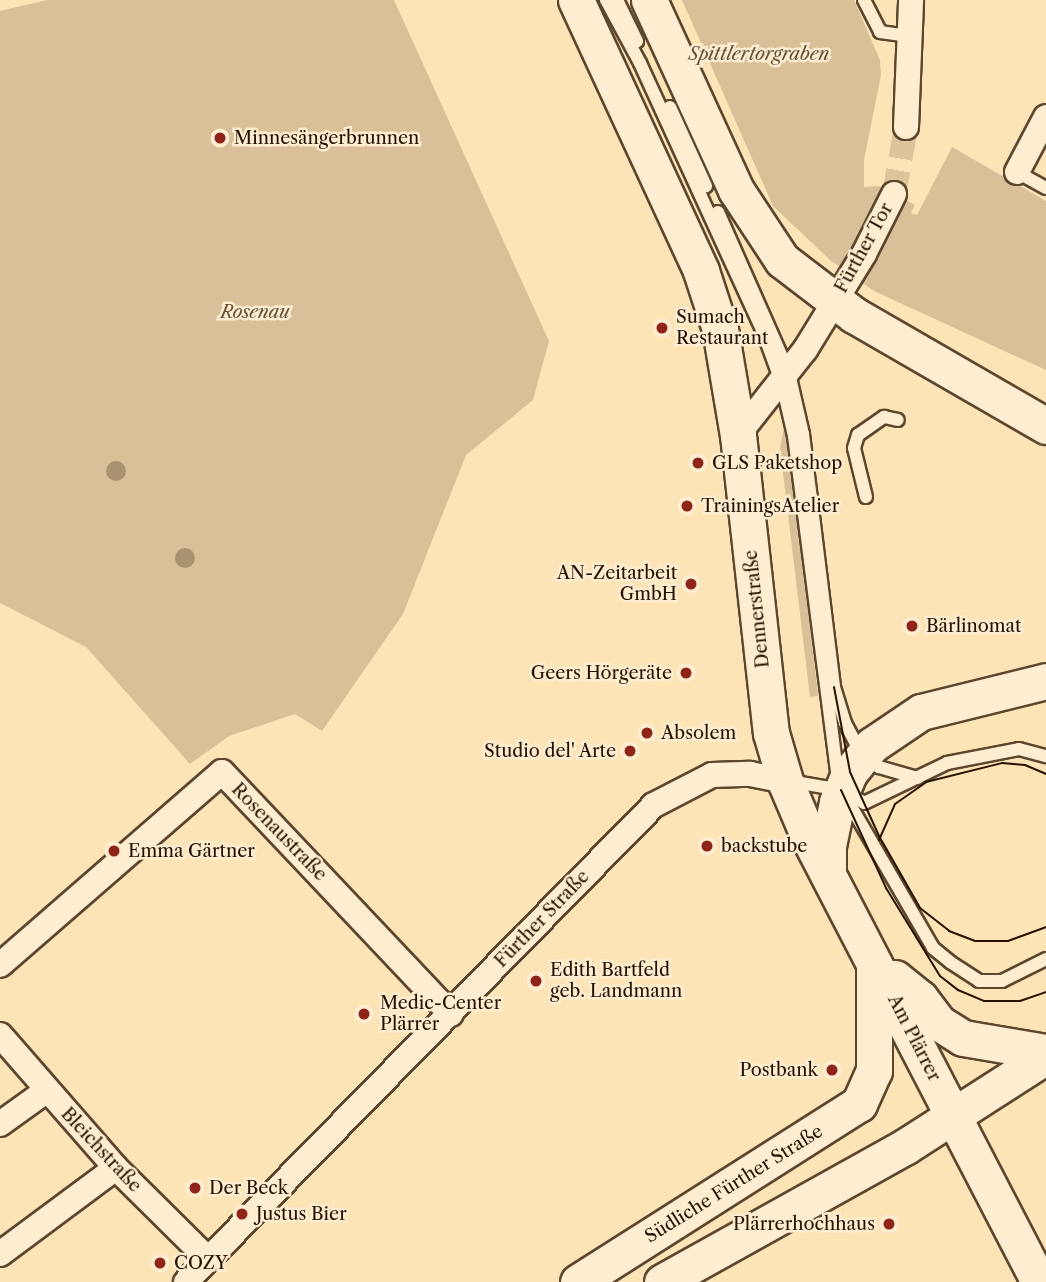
<!DOCTYPE html>
<html>
<head>
<meta charset="utf-8">
<style>
  body { margin:0 }
  #map { position:relative; width:1046px; height:1282px; overflow:hidden; background:#fde4b7; font-family:"Libre Caslon Text",serif }
  div>[style] { position:absolute }
  .green>* { inset:0; background:#d9c098 }
  .minor-tunnel>* { height:24px; margin-top:-12px; transform-origin:0; background:repeating-linear-gradient(90deg,#ddc49c 0 24px,transparent 0 36px) }
  .roads { filter:drop-shadow(2px 0 #5c462e) drop-shadow(-2px 0 #5c462e) drop-shadow(0 2px #5c462e) drop-shadow(0 -2px #5c462e) }
  .service>* { height:12px; margin:-6px; padding:0 6px; transform-origin:6px; border-radius:6px; background:#feedd0 }
  .minor>* { height:24px; margin:-12px; padding:0 12px; transform-origin:12px; border-radius:12px; background:#feedd0 }
  .secondary>* { height:35px; margin:-17.5px; padding:0 17.5px; transform-origin:17.5px; border-radius:17.5px; background:#feedd0 }
  .tram>* { height:2px; margin:-1px; padding:0 1px; transform-origin:1px; border-radius:1px; background:#271201 }
  .trees>* { width:20px; height:20px; margin:-10px; border-radius:50%; background:#a99270 }
  .dots>* { width:19px; height:19px; translate:-50% -50%; box-sizing:border-box; border:4px solid #feedd0; border-radius:50% }
  span { translate:-50% -50%; white-space:nowrap; text-align:center; line-height:1.15; -webkit-text-stroke:5px #feedd0; paint-order:stroke }
  .park-label { font-size:18px; color:#654f36; font-style:italic }
  .poi-label { font-size:18px; color:#271201 }
  .left { translate:0 -50%; text-align:left }
  .right { translate:-100% -50%; text-align:right }
  .street-label { font-size:18px; color:#271201 }
</style>
</head>
<body>
<div id="map">
  <div class="green">
    <i style="clip-path:polygon(47px 0,394px 0,549px 341px,533px 400px,466px 455px,403px 614px,322px 731px,295px 714px,229px 736px,190px 764px,86px 647px,0 603px,0 11px)"></i>
    <i style="clip-path:polygon(682px 0,854px 0,880px 60px,881px 75px,864px 160px,864px 187px,878px 186px,915px 205px,911px 213px,917px 215px,952px 147px,1046px 201px,1046px 370px,874px 291px,830px 260px,773px 206px)"></i>
    <i style="clip-path:polygon(785px 422px,791px 455px,818px 696px,810px 697px,780px 448px)"></i>
  </div>
  <div class="minor-tunnel">
    <i style="left:894px;top:194px;width:68px;rotate:-79.8deg"></i>
  </div>
  <div class="roads">
    <div class="service">
      <i style="left:606px;top:0;width:72px;rotate:61.6deg"></i>
      <i style="left:640px;top:63px;width:296px;rotate:65.4deg"></i>
      <i style="left:763px;top:332px;width:55px;rotate:69.9deg"></i>
      <i style="left:782px;top:384px;width:53px;rotate:77deg"></i>
      <i style="left:794px;top:436px;width:346px;rotate:82.7deg"></i>
      <i style="left:617px;top:0;width:46px;rotate:64deg"></i>
      <i style="left:864px;top:0;width:36px;rotate:63deg"></i>
      <i style="left:880px;top:32px;width:30px;rotate:8deg"></i>
      <i style="left:670px;top:107px;width:87px;rotate:65.5deg"></i>
      <i style="left:1017px;top:172px;width:33px;rotate:29deg"></i>
      <i style="left:718px;top:212px;width:176px;rotate:66.2deg"></i>
      <i style="left:789px;top:373px;width:63px;rotate:77.1deg"></i>
      <i style="left:803px;top:434px;width:255px;rotate:83deg"></i>
      <i style="left:834px;top:687px;width:38px;rotate:73deg"></i>
      <i style="left:845px;top:723px;width:27px;rotate:62deg"></i>
      <i style="left:858px;top:747px;width:29px;rotate:44deg"></i>
      <i style="left:879px;top:767px;width:40px;rotate:16deg"></i>
      <i style="left:866px;top:497px;width:50px;rotate:-103.8deg"></i>
      <i style="left:854px;top:448px;width:14px;rotate:-73deg"></i>
      <i style="left:858px;top:435px;width:32px;rotate:-35deg"></i>
      <i style="left:884px;top:417px;width:14px;rotate:12deg"></i>
      <i style="left:789px;top:781px;width:53px;rotate:9.8deg"></i>
      <i style="left:841px;top:790px;width:26px;rotate:29deg"></i>
      <i style="left:864px;top:803px;width:92px;rotate:-25.7deg"></i>
      <i style="left:947px;top:763px;width:73px;rotate:-11deg"></i>
      <i style="left:1019px;top:749px;width:28px;rotate:15deg"></i>
      <i style="left:845px;top:796px;width:176px;rotate:59.9deg"></i>
      <i style="left:933px;top:948px;width:22px;rotate:39deg"></i>
      <i style="left:950px;top:962px;width:35px;rotate:33deg"></i>
      <i style="left:979px;top:981px;width:23px"></i>
      <i style="left:1002px;top:981px;width:49px;rotate:-26.6deg"></i>
    </div>
    <div class="minor">
      <i style="left:906px;top:127px;width:127px;rotate:-87.7deg"></i>
      <i style="left:1017px;top:172px;width:62px;rotate:-62.2deg"></i>
      <i style="left:738px;top:435px;width:108px;rotate:-51.8deg"></i>
      <i style="left:805px;top:350px;width:113px;rotate:-58.4deg"></i>
      <i style="left:864px;top:254px;width:67px;rotate:-63.4deg"></i>
      <i style="left:0;top:965px;width:294px;rotate:-41deg"></i>
      <i style="left:222px;top:772px;width:333px;rotate:46.6deg"></i>
      <i style="left:0;top:1035px;width:176px;rotate:48.9deg"></i>
      <i style="left:116px;top:1168px;width:129px;rotate:44.7deg"></i>
      <i style="left:0;top:1124px;width:57px;rotate:-35.7deg"></i>
      <i style="left:0;top:1254px;width:144px;rotate:-36.6deg"></i>
      <i style="left:186px;top:1282px;width:668px;rotate:-45.55deg"></i>
      <i style="left:654px;top:805px;width:65px;rotate:-27.3deg"></i>
      <i style="left:712px;top:775px;width:38px;rotate:-2deg"></i>
      <i style="left:750px;top:774px;width:36px;rotate:11deg"></i>
    </div>
    <div class="secondary">
      <i style="left:576px;top:0;width:298px;rotate:65.2deg"></i>
      <i style="left:701px;top:271px;width:61px;rotate:71.9deg"></i>
      <i style="left:720px;top:329px;width:108px;rotate:80.4deg"></i>
      <i style="left:738px;top:435px;width:300px;rotate:83.7deg"></i>
      <i style="left:771px;top:733px;width:50px;rotate:73.7deg"></i>
      <i style="left:785px;top:781px;width:64px;rotate:67deg"></i>
      <i style="left:810px;top:840px;width:498px;rotate:62.6deg"></i>
      <i style="left:649px;top:0;width:209px;rotate:65.4deg"></i>
      <i style="left:736px;top:190px;width:84px;rotate:56.7deg"></i>
      <i style="left:782px;top:260px;width:91px;rotate:37.4deg"></i>
      <i style="left:854px;top:315px;width:222px;rotate:30deg"></i>
      <i style="left:828px;top:874px;width:28px;rotate:-90deg"></i>
      <i style="left:828px;top:846px;width:45px;rotate:-78.4deg"></i>
      <i style="left:837px;top:802px;width:33px;rotate:-67deg"></i>
      <i style="left:850px;top:772px;width:35px;rotate:-51deg"></i>
      <i style="left:872px;top:745px;width:59px;rotate:-34deg"></i>
      <i style="left:921px;top:712px;width:129px;rotate:-13.9deg"></i>
      <i style="left:895px;top:978px;width:32px;rotate:39deg"></i>
      <i style="left:920px;top:998px;width:31px;rotate:53deg"></i>
      <i style="left:939px;top:1023px;width:28px;rotate:32deg"></i>
      <i style="left:963px;top:1038px;width:84px;rotate:9.6deg"></i>
      <i style="left:578px;top:1282px;width:333px;rotate:-32.4deg"></i>
      <i style="left:859px;top:1104px;width:36px;rotate:-66deg"></i>
      <i style="left:874px;top:1071px;width:107px;rotate:-90deg"></i>
      <i style="left:662px;top:1282px;width:279px;rotate:-29.1deg"></i>
      <i style="left:906px;top:1146px;width:166px;rotate:-32.7deg"></i>
    </div>
  </div>
  <div class="tram">
    <i style="left:834px;top:687px;width:86px;rotate:79.3deg"></i>
    <i style="left:850px;top:772px;width:70px;rotate:65.6deg"></i>
    <i style="left:879px;top:836px;width:83px;rotate:60.3deg"></i>
    <i style="left:920px;top:908px;width:37px;rotate:38deg"></i>
    <i style="left:949px;top:931px;width:28px;rotate:21deg"></i>
    <i style="left:975px;top:941px;width:33px"></i>
    <i style="left:1008px;top:941px;width:40px;rotate:-20.2deg"></i>
    <i style="left:841px;top:790px;width:108px;rotate:65.3deg"></i>
    <i style="left:886px;top:888px;width:103px;rotate:58.5deg"></i>
    <i style="left:940px;top:976px;width:23px;rotate:38deg"></i>
    <i style="left:958px;top:990px;width:28px;rotate:23deg"></i>
    <i style="left:984px;top:1001px;width:36px"></i>
    <i style="left:1020px;top:1001px;width:28px;rotate:-19deg"></i>
    <i style="left:879px;top:840px;width:39px;rotate:-66deg"></i>
    <i style="left:895px;top:804px;width:38px;rotate:-35deg"></i>
    <i style="left:926px;top:782px;width:78px;rotate:-14deg"></i>
    <i style="left:1002px;top:763px;width:23px;rotate:5deg"></i>
    <i style="left:1025px;top:765px;width:23px;rotate:23deg"></i>
  </div>
  <div class="trees">
    <i style="left:116px;top:471px"></i>
    <i style="left:185px;top:558px"></i>
  </div>
  <div class="dots">
    <i style="left:220px;top:138px;background:#8f2418"></i>
    <i style="left:662px;top:328px;background:#8f2418"></i>
    <i style="left:698px;top:463px;background:#8f2418"></i>
    <i style="left:687px;top:506px;background:#8f2418"></i>
    <i style="left:691px;top:584px;background:#8f2418"></i>
    <i style="left:912px;top:626px;background:#8f2418"></i>
    <i style="left:686px;top:673px;background:#8f2418"></i>
    <i style="left:647px;top:733px;background:#8f2418"></i>
    <i style="left:630px;top:751px;background:#8f2418"></i>
    <i style="left:707px;top:846px;background:#8f2418"></i>
    <i style="left:114px;top:851px;background:#8f2418"></i>
    <i style="left:536px;top:981px;background:#8f2418"></i>
    <i style="left:364px;top:1014px;background:#8f2418"></i>
    <i style="left:832px;top:1070px;background:#8f2418"></i>
    <i style="left:195px;top:1188px;background:#8f2418"></i>
    <i style="left:242px;top:1214px;background:#8f2418"></i>
    <i style="left:889px;top:1224px;background:#8f2418"></i>
    <i style="left:160px;top:1263px;background:#8f2418"></i>
  </div>
  <div class="park-label">
    <span style="left:759px;top:54px">Spittlertorgraben</span>
    <span style="left:255px;top:312px">Rosenau</span>
  </div>
  <div class="poi-label">
    <span class="left" style="left:234px;top:138px">Minnesängerbrunnen</span>
    <span class="left" style="left:676px;top:328px">Sumach<br>Restaurant</span>
    <span class="left" style="left:712px;top:463px">GLS Paketshop</span>
    <span class="left" style="left:701px;top:506px">TrainingsAtelier</span>
    <span class="right" style="left:677px;top:584px">AN-Zeitarbeit<br>GmbH</span>
    <span class="left" style="left:926px;top:626px">Bärlinomat</span>
    <span class="right" style="left:672px;top:673px">Geers Hörgeräte</span>
    <span class="left" style="left:661px;top:733px">Absolem</span>
    <span class="right" style="left:616px;top:751px">Studio del' Arte</span>
    <span class="left" style="left:721px;top:846px">backstube</span>
    <span class="left" style="left:128px;top:851px">Emma Gärtner</span>
    <span class="left" style="left:550px;top:981px">Edith Bartfeld<br>geb. Landmann</span>
    <span class="left" style="left:380px;top:1014px">Medic-Center<br>Plärrer</span>
    <span class="right" style="left:818px;top:1070px">Postbank</span>
    <span class="left" style="left:209px;top:1188px">Der Beck</span>
    <span class="left" style="left:256px;top:1214px">Justus Bier</span>
    <span class="right" style="left:875px;top:1224px">Plärrerhochhaus</span>
    <span class="left" style="left:174px;top:1263px">COZY</span>
  </div>
  <div class="street-label">
    <span style="left:864px;top:248px;rotate:-61deg">Fürther Tor</span>
    <span style="left:757px;top:609px;rotate:-96deg">Dennerstraße</span>
    <span style="left:279px;top:832px;rotate:46deg">Rosenaustraße</span>
    <span style="left:542px;top:919px;rotate:-46deg">Fürther Straße</span>
    <span style="left:914px;top:1038px;rotate:63deg">Am Plärrer</span>
    <span style="left:101px;top:1150px;rotate:47deg">Bleichstraße</span>
    <span style="left:734px;top:1184px;rotate:-32deg">Südliche Fürther Straße</span>
  </div>
</div>
</body>
</html>
